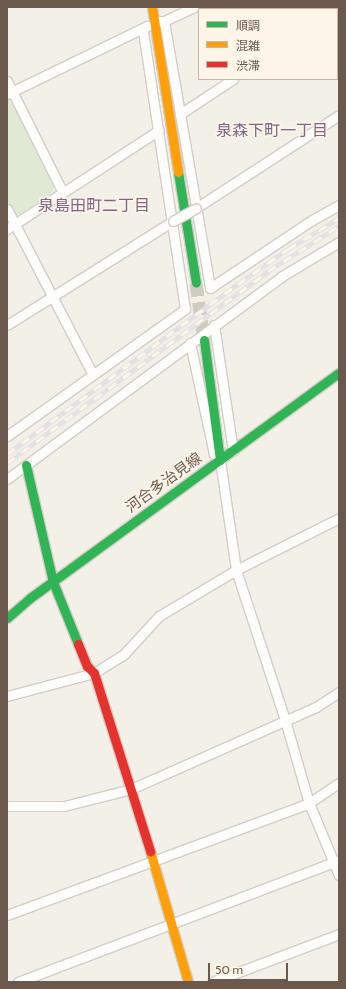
<!DOCTYPE html>
<html>
<head>
<meta charset="utf-8">
<style>
  body { margin:0 }
  #map { position:relative; width:346px; height:989px; overflow:hidden; background:#f3f0e8; font-family:Cabin,"Noto Sans JP",sans-serif }
  div>[style] { position:absolute }
  .green>* { inset:0; background:#dfe9d4 }
  .secondary-tunnel>* { height:13px; margin-top:-6.5px; transform-origin:0; background:repeating-linear-gradient(90deg,#d1cac1 0 13px,transparent 0 19px) }
  .roads { filter:drop-shadow(1px 0 #d2cdc7) drop-shadow(-1px 0 #d2cdc7) drop-shadow(0 1px #d2cdc7) drop-shadow(0 -1px #d2cdc7) }
  .street>* { height:9px; margin:-4.5px; padding:0 4.5px; transform-origin:4.5px; border-radius:4.5px; background:#fdfdfc }
  .fast>* { height:9px; margin:-4.5px; padding:0 4.5px; transform-origin:4.5px; border-radius:4.5px; background:#30b455 }
  .slow>* { height:9px; margin:-4.5px; padding:0 4.5px; transform-origin:4.5px; border-radius:4.5px; background:#ff9f0a }
  .jam>* { height:9px; margin:-4.5px; padding:0 4.5px; transform-origin:4.5px; border-radius:4.5px; background:#e5322d }
  .rail>* { height:4.5px; margin-top:-2.25px; transform-origin:0; background:repeating-linear-gradient(90deg,#fcf5e8 0 9px,#e3e1e3 0 18px); box-sizing:border-box; border-block:1px solid #e3e1e3 }
  .bridges { filter:drop-shadow(1px 0 #d2cdc7) drop-shadow(-1px 0 #d2cdc7) drop-shadow(0 1px #d2cdc7) drop-shadow(0 -1px #d2cdc7) }
  .street-bridge>* { height:9px; margin:-4.5px; padding:0 4.5px; transform-origin:4.5px; border-radius:4.5px; background:#fdfdfc }
  span { translate:-50% -50%; white-space:nowrap; text-align:center; line-height:1.15; -webkit-text-stroke:3px #fcf5e8; paint-order:stroke }
  .street-label { font-size:15px; color:#6c594d }
  .neighbourhood-label { font-size:16px; color:#7e6589 }
  .frame { position:absolute; inset:0; border:8px solid #6c594d; pointer-events:none }
  .legend { position:absolute; left:198px; top:8px; width:140px; height:72px; box-sizing:border-box; background:#fcf5e8; border:1px solid #c2b7aa; margin:0; padding:5px 7px; list-style:none; font-size:12px; color:#6c594d }
  .legend li { display:flex; align-items:center; gap:8px; height:20px }
  .legend b { width:20px; border:1px solid #c2b7aa }
  .scale { position:absolute; left:208px; top:963px; width:80px; height:18px; box-sizing:border-box; border:2px solid #6c594d; border-top:0; padding-left:5px; font-size:12px; line-height:14px; white-space:nowrap; color:#6c594d; -webkit-text-stroke:3px #fcf5e8; paint-order:stroke }
</style>
</head>
<body>
<div id="map">
  <div class="green">
    <i style="clip-path:polygon(7px 99px,11px 100px,54px 187px,52px 193px,18px 215px,14px 214px,7px 199px)"></i>
  </div>
  <div class="secondary-tunnel">
    <i style="left:196px;top:283px;width:58px;rotate:82deg"></i>
  </div>
  <div class="roads">
    <div class="street">
      <i style="left:322px;top:7px;width:2px;rotate:63deg"></i>
      <i style="left:337px;top:14px;width:2px;rotate:-27deg"></i>
      <i style="left:159px;top:21px;width:5px"></i>
      <i style="left:164px;top:21px;width:33px;rotate:-25deg"></i>
      <i style="left:164px;top:21px;width:271px;rotate:80.2deg"></i>
      <i style="left:210px;top:288px;width:123px;rotate:-33.7deg"></i>
      <i style="left:312px;top:220px;width:31px;rotate:-29deg"></i>
      <i style="left:337px;top:44px;width:5px;rotate:68deg"></i>
      <i style="left:7px;top:81px;width:125px;rotate:63.4deg"></i>
      <i style="left:7px;top:94px;width:156px;rotate:-25.9deg"></i>
      <i style="left:180px;top:114px;width:64px;rotate:-33.4deg"></i>
      <i style="left:196px;top:208px;width:171px;rotate:-33deg"></i>
      <i style="left:7px;top:209px;width:185px;rotate:62.6deg"></i>
      <i style="left:7px;top:229px;width:181px;rotate:-33.1deg"></i>
      <i style="left:7px;top:325px;width:196px;rotate:-32.1deg"></i>
      <i style="left:214px;top:325px;width:127px;rotate:81.4deg"></i>
      <i style="left:190px;top:343px;width:114px;rotate:77.8deg"></i>
      <i style="left:7px;top:436px;width:219px;rotate:-35.5deg"></i>
      <i style="left:185px;top:309px;width:282px;rotate:-98.6deg"></i>
      <i style="left:220px;top:460px;width:111px;rotate:81.7deg"></i>
      <i style="left:236px;top:570px;width:158px;rotate:71.9deg"></i>
      <i style="left:285px;top:720px;width:86px;rotate:73.9deg"></i>
      <i style="left:309px;top:803px;width:78px;rotate:67.4deg"></i>
      <i style="left:7px;top:479px;width:342px;rotate:-36.4deg"></i>
      <i style="left:282px;top:276px;width:66px;rotate:-30.8deg"></i>
      <i style="left:7px;top:696px;width:90px;rotate:-14.8deg"></i>
      <i style="left:94px;top:673px;width:36px;rotate:-32deg"></i>
      <i style="left:124px;top:654px;width:52px;rotate:-47.4deg"></i>
      <i style="left:159px;top:616px;width:90px;rotate:-30.9deg"></i>
      <i style="left:236px;top:570px;width:115px;rotate:-26.8deg"></i>
      <i style="left:7px;top:806px;width:57px"></i>
      <i style="left:64px;top:806px;width:69px;rotate:-14.2deg"></i>
      <i style="left:131px;top:789px;width:202px;rotate:-23.9deg"></i>
      <i style="left:316px;top:707px;width:27px;rotate:-33deg"></i>
      <i style="left:7px;top:915px;width:322px;rotate:-20.3deg"></i>
      <i style="left:309px;top:803px;width:36px;rotate:-34deg"></i>
      <i style="left:18px;top:982px;width:343px;rotate:-20.8deg"></i>
      <i style="left:212px;top:982px;width:136px;rotate:-20.7deg"></i>
    </div>
    <div class="fast">
      <i style="left:178px;top:172px;width:112px;rotate:80.8deg"></i>
      <i style="left:204px;top:340px;width:121px;rotate:82.4deg"></i>
      <i style="left:26px;top:465px;width:120px;rotate:77deg"></i>
      <i style="left:53px;top:582px;width:67px;rotate:68deg"></i>
      <i style="left:7px;top:618px;width:30px;rotate:-41deg"></i>
      <i style="left:30px;top:598px;width:382px;rotate:-36.1deg"></i>
    </div>
    <div class="slow">
      <i style="left:152px;top:7px;width:167px;rotate:81deg"></i>
      <i style="left:150px;top:851px;width:136px;rotate:73.8deg"></i>
    </div>
    <div class="jam">
      <i style="left:78px;top:644px;width:24px;rotate:68deg"></i>
      <i style="left:87px;top:666px;width:10px;rotate:45deg"></i>
      <i style="left:94px;top:673px;width:187px;rotate:72.5deg"></i>
    </div>
  </div>
  <div class="rail">
    <i style="left:7px;top:454px;width:287px;rotate:-36.4deg"></i>
    <i style="left:238px;top:284px;width:61px;rotate:-35deg"></i>
    <i style="left:288px;top:249px;width:60px;rotate:-31.3deg"></i>
    <i style="left:7px;top:463px;width:324px;rotate:-36.3deg"></i>
    <i style="left:268px;top:271px;width:84px;rotate:-32.4deg"></i>
  </div>
  <div class="bridges">
    <div class="street-bridge">
      <i style="left:173px;top:221px;width:26px;rotate:-29deg"></i>
    </div>
  </div>
  <div class="street-label">
    <span style="left:164px;top:483px;rotate:-36deg">河合多治見線</span>
  </div>
  <div class="neighbourhood-label">
    <span style="left:272px;top:131px">泉森下町一丁目</span>
    <span style="left:94px;top:206px">泉島田町二丁目</span>
  </div>
  <div class="frame"></div>
  <ul class="legend">
  <li><b style="height:5px;background:#30b455"></b>順調</li>
  <li><b style="height:5px;background:#ff9f0a"></b>混雑</li>
  <li><b style="height:5px;background:#e5322d"></b>渋滞</li>
  </ul>
  <div class="scale">50 m</div>
</div>
</body>
</html>
